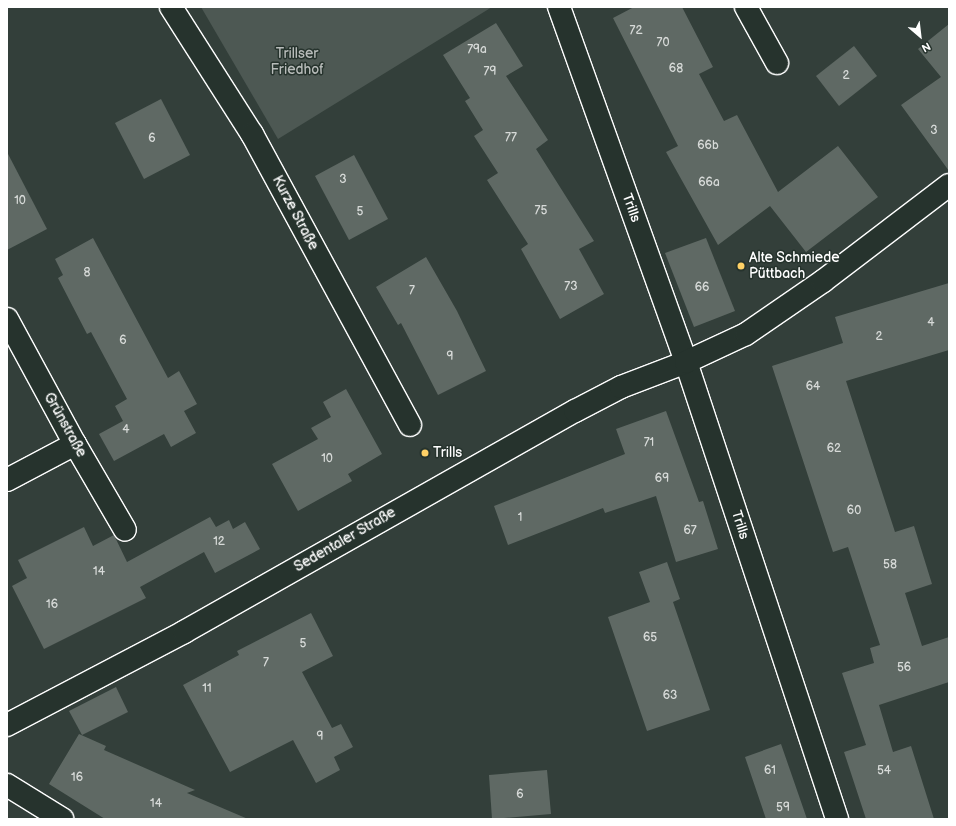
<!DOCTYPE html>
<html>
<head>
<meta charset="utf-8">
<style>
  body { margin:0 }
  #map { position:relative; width:956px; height:826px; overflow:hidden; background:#333f3a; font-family:"Balsamiq Sans",sans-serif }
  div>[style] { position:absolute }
  .green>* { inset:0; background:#4d5853 }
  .building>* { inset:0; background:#5f6964 }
  .roads { filter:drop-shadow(1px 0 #fff) drop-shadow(-1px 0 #fff) drop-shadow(0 1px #fff) drop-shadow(0 -1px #fff) }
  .minor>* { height:22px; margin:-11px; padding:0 11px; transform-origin:11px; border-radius:11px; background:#26332d }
  .dots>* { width:11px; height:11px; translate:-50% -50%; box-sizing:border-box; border:2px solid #26332d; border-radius:50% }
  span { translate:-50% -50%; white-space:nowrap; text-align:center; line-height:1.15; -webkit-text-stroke:3px #26332d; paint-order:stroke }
  .number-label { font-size:12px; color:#d7dad8 }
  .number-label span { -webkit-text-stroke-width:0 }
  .park-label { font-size:14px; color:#b8bcba }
  .street-label { font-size:14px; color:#fff }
  .poi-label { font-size:14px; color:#fff }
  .left { translate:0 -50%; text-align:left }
  .frame { position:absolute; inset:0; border:8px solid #fff; pointer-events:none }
  .north { position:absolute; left:900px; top:16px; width:40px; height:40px; -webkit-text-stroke:3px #26332d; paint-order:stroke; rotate:152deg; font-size:11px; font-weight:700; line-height:16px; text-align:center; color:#fff }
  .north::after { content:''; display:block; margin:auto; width:14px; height:18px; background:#fff; clip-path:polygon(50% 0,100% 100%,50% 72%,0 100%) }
</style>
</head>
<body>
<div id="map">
  <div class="green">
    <i style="clip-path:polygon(201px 7px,492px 7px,278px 139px)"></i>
  </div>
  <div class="building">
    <i style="clip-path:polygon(634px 7px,682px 7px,713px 67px,699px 74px,724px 121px,737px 115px,778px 192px,838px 146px,878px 197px,806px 252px,770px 206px,718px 245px,666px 152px,678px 146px,613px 18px)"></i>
    <i style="clip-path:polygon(496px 23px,523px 66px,506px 76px,548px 140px,536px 149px,594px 241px,579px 249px,604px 294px,560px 319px,521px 249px,528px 244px,487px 180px,498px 173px,474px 136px,483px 130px,465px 101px,470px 98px,443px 55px)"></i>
    <i style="clip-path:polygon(949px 24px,949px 171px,901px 105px,941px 77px,918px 49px)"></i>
    <i style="clip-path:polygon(854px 46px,877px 76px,839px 106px,816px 76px)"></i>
    <i style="clip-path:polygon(161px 99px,190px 155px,144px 179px,115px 123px)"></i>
    <i style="clip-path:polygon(7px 152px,47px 229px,7px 250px)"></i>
    <i style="clip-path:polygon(354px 155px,388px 219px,349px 240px,315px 176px)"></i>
    <i style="clip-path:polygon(93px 238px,168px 378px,179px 371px,197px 404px,184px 411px,196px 433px,171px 447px,164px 434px,114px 461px,99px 434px,123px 421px,115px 406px,127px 399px,91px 332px,87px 334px,58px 278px,63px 275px,55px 259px)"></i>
    <i style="clip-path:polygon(706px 238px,735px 311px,694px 327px,665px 253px)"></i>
    <i style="clip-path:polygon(426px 257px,457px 311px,486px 371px,438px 395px,401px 323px,398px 325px,376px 287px)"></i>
    <i style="clip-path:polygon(949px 283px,949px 350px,846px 381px,895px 532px,914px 526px,932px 584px,905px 593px,922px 646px,949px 637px,949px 682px,879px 705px,893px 752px,911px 746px,934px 819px,866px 819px,844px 752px,866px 745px,842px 673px,874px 663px,870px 648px,880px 645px,848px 547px,833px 552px,772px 366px,843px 343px,835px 317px)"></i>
    <i style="clip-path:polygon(346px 389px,382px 454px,348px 474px,352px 481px,298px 511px,272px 464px,318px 439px,311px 428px,331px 417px,323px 402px)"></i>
    <i style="clip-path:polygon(666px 411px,699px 502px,703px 501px,718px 549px,676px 562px,656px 496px,605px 513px,603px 508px,508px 545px,494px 506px,625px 454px,616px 429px)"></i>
    <i style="clip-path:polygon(210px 517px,216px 527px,229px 520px,233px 529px,245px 522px,260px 549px,215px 573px,204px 552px,140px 587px,146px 598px,44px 649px,12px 586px,27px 578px,18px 560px,84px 527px,93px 546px,114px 535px,127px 562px)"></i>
    <i style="clip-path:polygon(667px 562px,680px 599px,673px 602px,710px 710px,647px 731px,608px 617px,650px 602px,639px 572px)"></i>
    <i style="clip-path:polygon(311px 613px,333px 656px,302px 672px,332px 728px,341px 724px,353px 747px,334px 757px,340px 770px,316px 783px,293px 740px,230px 772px,183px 685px,239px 655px,237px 651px)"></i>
    <i style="clip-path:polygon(116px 687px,128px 712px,82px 735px,69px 711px)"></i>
    <i style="clip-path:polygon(79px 734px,106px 746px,104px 750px,195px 790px,187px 793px,248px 819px,105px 819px,49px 784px)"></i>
    <i style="clip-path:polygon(781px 744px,790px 770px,807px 819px,766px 819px,745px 757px)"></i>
    <i style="clip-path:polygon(547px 770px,551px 814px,492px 819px,489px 775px)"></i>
  </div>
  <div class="roads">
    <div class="minor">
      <i style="left:171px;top:7px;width:151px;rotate:57.5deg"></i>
      <i style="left:252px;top:134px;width:331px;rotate:61.5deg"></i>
      <i style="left:559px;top:7px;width:377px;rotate:70.3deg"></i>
      <i style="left:686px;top:362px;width:481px;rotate:71.7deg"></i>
      <i style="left:746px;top:7px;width:64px;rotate:61deg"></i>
      <i style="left:7px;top:319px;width:142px;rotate:61.5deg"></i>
      <i style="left:75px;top:444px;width:99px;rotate:59.8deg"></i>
      <i style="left:7px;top:480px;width:77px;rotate:-27.9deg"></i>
      <i style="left:7px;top:725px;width:200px;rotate:-27.7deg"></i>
      <i style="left:184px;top:632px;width:449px;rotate:-29.5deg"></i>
      <i style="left:575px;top:411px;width:52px;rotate:-27.6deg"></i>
      <i style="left:621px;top:387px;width:70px;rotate:-21deg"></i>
      <i style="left:686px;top:362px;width:66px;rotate:-25deg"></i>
      <i style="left:746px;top:334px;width:93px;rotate:-34.5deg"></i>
      <i style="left:823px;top:281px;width:158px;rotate:-37.3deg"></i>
      <i style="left:7px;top:785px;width:65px;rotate:31.7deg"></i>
    </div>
  </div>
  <div class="dots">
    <i style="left:741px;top:266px;background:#ffd166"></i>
    <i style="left:425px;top:453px;background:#ffd166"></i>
  </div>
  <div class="number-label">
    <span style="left:636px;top:31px">72</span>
    <span style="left:663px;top:43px">70</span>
    <span style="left:477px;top:50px">79a</span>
    <span style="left:676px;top:69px">68</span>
    <span style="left:490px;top:72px">79</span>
    <span style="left:846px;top:76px">2</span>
    <span style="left:934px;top:131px">3</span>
    <span style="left:511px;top:138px">77</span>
    <span style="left:152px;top:139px">6</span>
    <span style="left:708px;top:146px">66b</span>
    <span style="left:343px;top:180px">3</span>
    <span style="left:709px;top:183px">66a</span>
    <span style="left:20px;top:201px">10</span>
    <span style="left:541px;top:211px">75</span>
    <span style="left:360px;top:212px">5</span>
    <span style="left:87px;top:273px">8</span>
    <span style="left:571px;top:287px">73</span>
    <span style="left:702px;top:288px">66</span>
    <span style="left:412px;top:291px">7</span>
    <span style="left:931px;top:323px">4</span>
    <span style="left:879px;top:337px">2</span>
    <span style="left:123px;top:341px">6</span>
    <span style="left:450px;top:357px">9</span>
    <span style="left:813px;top:387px">64</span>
    <span style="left:126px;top:430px">4</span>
    <span style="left:649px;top:443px">71</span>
    <span style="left:834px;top:449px">62</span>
    <span style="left:327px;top:459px">10</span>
    <span style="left:662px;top:479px">69</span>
    <span style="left:854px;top:511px">60</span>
    <span style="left:520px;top:518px">1</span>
    <span style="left:690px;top:531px">67</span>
    <span style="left:219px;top:542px">12</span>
    <span style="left:890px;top:565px">58</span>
    <span style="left:99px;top:572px">14</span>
    <span style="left:52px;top:605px">16</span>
    <span style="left:650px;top:638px">65</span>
    <span style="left:303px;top:644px">5</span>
    <span style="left:266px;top:663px">7</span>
    <span style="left:904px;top:668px">56</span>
    <span style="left:207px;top:689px">11</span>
    <span style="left:670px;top:696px">63</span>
    <span style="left:320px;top:737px">9</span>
    <span style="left:770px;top:771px">61</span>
    <span style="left:884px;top:771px">54</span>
    <span style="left:77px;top:778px">16</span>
    <span style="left:520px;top:795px">6</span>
    <span style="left:156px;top:804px">14</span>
    <span style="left:783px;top:808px">59</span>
  </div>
  <div class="park-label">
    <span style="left:297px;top:62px">Trillser<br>Friedhof</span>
  </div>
  <div class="street-label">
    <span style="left:631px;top:208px;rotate:70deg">Trills</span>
    <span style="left:295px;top:213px;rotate:62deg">Kurze Straße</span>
    <span style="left:65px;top:425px;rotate:61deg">Grünstraße</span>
    <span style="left:740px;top:525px;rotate:72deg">Trills</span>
    <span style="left:345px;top:540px;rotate:-30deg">Sedentaler Straße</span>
  </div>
  <div class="poi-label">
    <span class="left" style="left:749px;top:266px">Alte Schmiede<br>Püttbach</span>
    <span class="left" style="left:433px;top:453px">Trills</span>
  </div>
  <div class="frame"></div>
  <div class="north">N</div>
</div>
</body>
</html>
